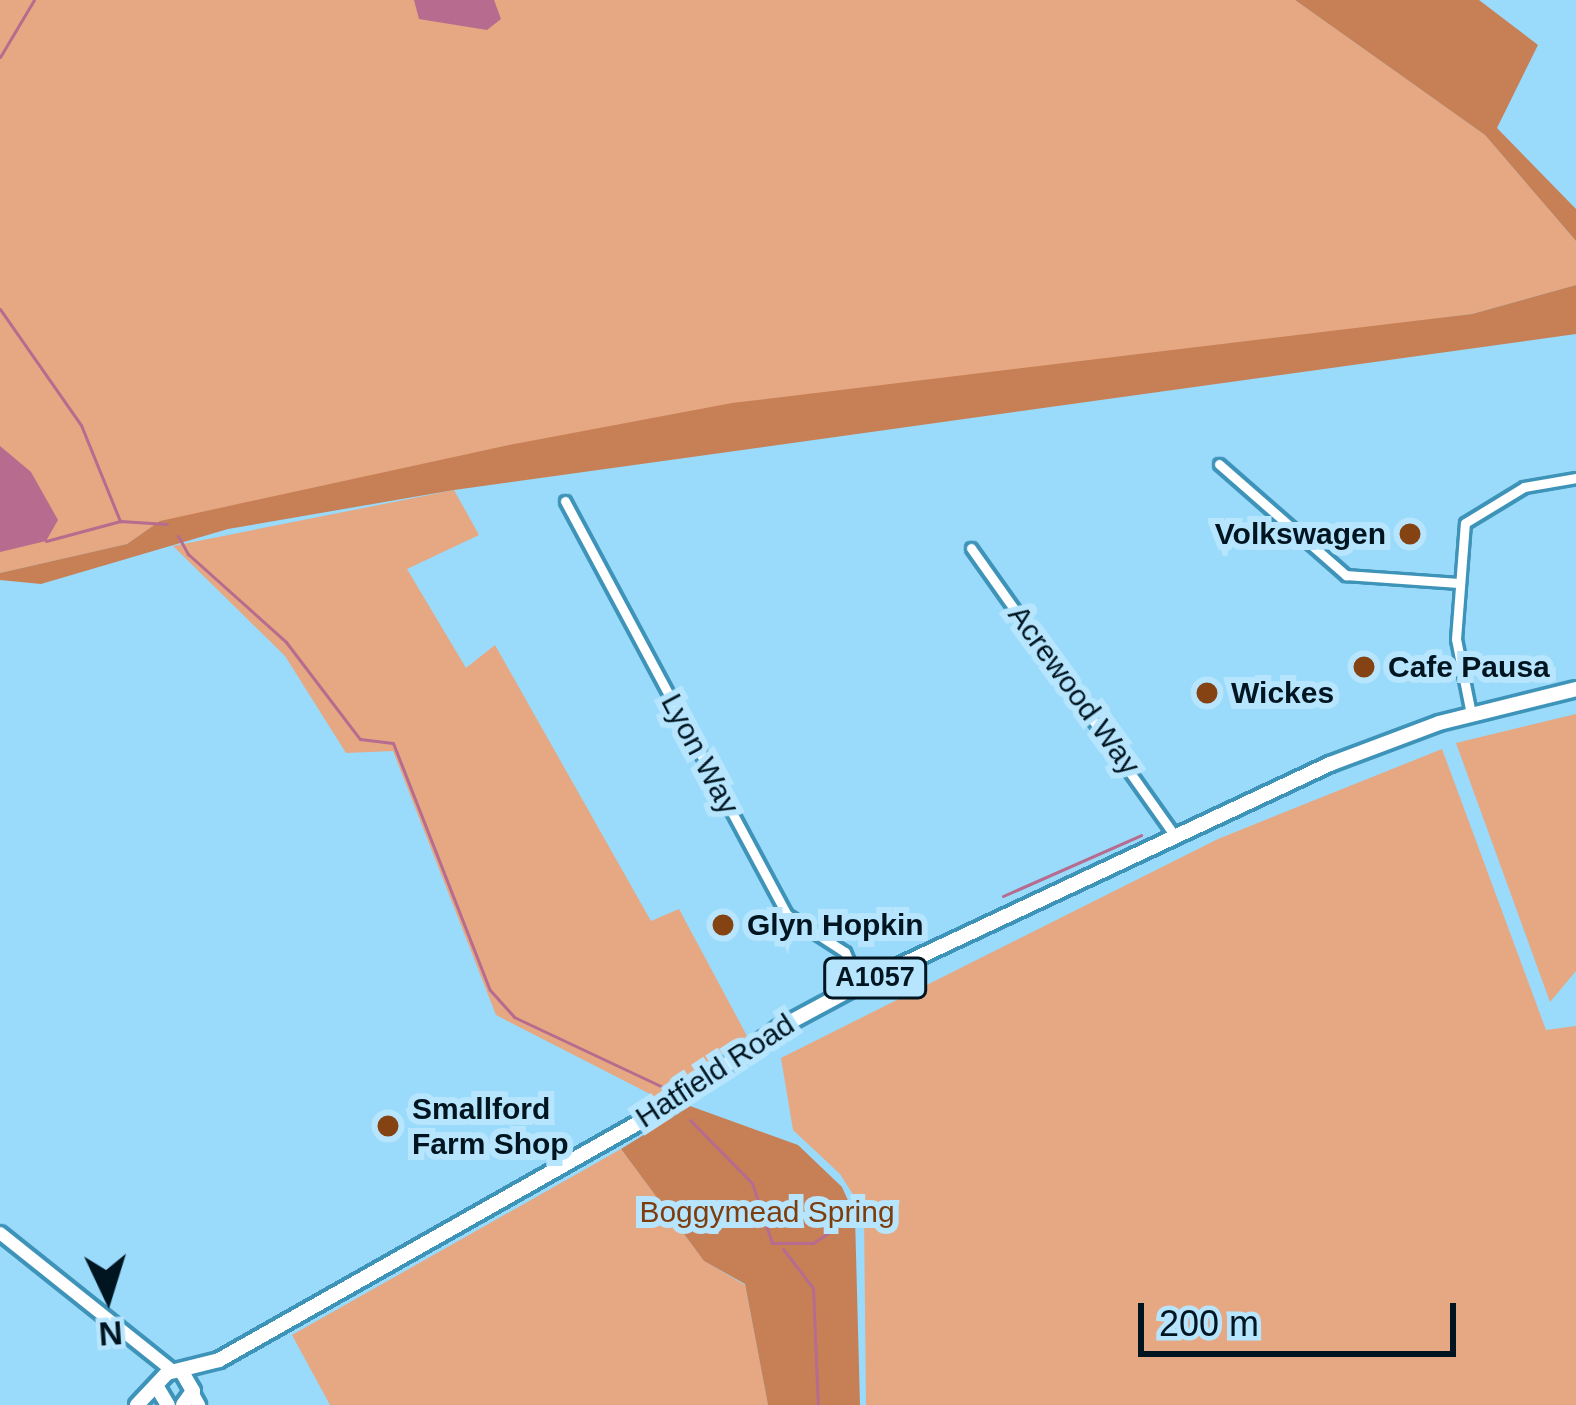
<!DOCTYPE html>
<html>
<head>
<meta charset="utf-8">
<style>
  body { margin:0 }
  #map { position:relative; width:1576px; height:1405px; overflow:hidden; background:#9adafa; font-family:Helvetica,sans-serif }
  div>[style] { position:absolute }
  .green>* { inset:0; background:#e6a783 }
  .forest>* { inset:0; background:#c78056 }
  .water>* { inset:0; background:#b66b8f }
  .stream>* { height:3px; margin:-1.5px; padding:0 1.5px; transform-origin:1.5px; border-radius:1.5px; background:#b66b8f }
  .roads { filter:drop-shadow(3px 0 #3e93b9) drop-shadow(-3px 0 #3e93b9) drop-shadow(0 3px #3e93b9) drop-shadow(0 -3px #3e93b9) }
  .street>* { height:9px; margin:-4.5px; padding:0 4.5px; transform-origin:4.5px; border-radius:4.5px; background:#fff }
  .secondary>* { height:12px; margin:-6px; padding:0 6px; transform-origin:6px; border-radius:6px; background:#fff }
  .primary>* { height:14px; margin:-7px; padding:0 7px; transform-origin:7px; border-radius:7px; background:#fff }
  .dots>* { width:33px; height:33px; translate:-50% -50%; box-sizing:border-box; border:6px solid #b6e5fd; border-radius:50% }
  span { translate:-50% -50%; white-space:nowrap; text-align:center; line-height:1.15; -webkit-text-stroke:12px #b6e5fd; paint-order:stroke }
  .shield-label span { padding:3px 9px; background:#b6e5fd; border:3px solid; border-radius:9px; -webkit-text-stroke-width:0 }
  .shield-label { font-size:27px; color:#001520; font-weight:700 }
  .poi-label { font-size:30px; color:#001520; font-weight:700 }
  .right { translate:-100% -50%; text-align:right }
  .left { translate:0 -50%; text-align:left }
  .street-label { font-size:30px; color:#001520 }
  .park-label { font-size:30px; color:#7f3c0c }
  .north { position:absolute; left:48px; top:1237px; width:120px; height:120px; -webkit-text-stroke:9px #b6e5fd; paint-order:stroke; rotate:176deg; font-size:33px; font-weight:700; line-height:48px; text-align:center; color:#001520 }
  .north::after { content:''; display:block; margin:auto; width:42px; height:54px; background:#001520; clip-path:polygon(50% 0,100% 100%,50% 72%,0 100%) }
  .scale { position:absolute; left:1138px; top:1303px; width:318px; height:54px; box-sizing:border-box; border:6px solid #001520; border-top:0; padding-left:15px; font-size:36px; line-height:42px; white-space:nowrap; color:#001520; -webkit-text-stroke:9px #b6e5fd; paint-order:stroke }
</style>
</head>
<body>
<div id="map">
  <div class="green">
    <i style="clip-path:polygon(0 0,1295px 0,1485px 135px,1576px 241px,1576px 285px,1472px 314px,1037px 371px,161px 521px,127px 544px,0 573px)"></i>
    <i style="clip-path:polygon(454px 490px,479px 535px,407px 569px,466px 668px,495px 645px,651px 921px,679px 909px,747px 1036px,656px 1097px,496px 1015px,393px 751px,346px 753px,285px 656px,173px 546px)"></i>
    <i style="clip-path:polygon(1576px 714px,1576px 971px,1550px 1002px,1456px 743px)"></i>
    <i style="clip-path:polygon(1442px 749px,1546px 1030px,1576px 1026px,1576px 1405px,866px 1405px,864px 1212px,840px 1174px,793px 1130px,781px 1058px,1218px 839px)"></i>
    <i style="clip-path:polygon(621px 1149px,704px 1261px,745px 1285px,768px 1405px,330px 1405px,292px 1335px)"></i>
  </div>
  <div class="forest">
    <i style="clip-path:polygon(1295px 0,1479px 0,1538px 45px,1497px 128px,1576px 209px,1576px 241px,1485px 135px)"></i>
    <i style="clip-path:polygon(1576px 285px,1576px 334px,454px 490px,228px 529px,41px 584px,0 580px,0 573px,127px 544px,160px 521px,509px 445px,732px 403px,1472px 314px)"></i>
    <i style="clip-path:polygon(690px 1106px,798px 1145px,842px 1187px,855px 1216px,860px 1405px,768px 1405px,745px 1284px,704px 1261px,621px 1149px)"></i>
  </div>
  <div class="water">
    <i style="clip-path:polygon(414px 0,494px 0,501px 19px,487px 30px,419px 19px)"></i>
    <i style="clip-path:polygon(0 446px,31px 472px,58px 520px,46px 541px,0 552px)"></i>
  </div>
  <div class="stream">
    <i style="left:0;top:57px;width:66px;rotate:-59.2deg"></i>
    <i style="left:0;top:309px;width:141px;rotate:55.1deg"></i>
    <i style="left:81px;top:425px;width:104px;rotate:67.9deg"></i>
    <i style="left:178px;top:536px;width:21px;rotate:61deg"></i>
    <i style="left:188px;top:554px;width:132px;rotate:41.9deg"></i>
    <i style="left:286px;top:642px;width:122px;rotate:52.7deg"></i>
    <i style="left:360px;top:739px;width:33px;rotate:7deg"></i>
    <i style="left:393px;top:743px;width:265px;rotate:68.6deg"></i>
    <i style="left:490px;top:990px;width:36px;rotate:48deg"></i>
    <i style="left:514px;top:1017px;width:165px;rotate:25.2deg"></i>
    <i style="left:46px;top:541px;width:77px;rotate:-15.1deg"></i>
    <i style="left:120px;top:521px;width:47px;rotate:3.7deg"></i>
    <i style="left:1003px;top:896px;width:151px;rotate:-23.8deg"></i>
    <i style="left:690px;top:1120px;width:88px;rotate:45.5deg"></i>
    <i style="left:752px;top:1183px;width:63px;rotate:71.6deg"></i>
    <i style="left:772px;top:1243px;width:41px"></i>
    <i style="left:813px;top:1243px;width:31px;rotate:-33deg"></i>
    <i style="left:783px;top:1249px;width:49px;rotate:52.4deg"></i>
    <i style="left:813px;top:1288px;width:117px;rotate:87.6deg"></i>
  </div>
  <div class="roads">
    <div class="street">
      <i style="left:1219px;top:464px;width:169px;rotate:41.2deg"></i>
      <i style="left:1346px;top:575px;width:112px;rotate:4.1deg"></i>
      <i style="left:565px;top:501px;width:468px;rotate:61.8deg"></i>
      <i style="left:786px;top:914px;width:70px;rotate:32.8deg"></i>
      <i style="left:845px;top:952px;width:36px;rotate:67deg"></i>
      <i style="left:971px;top:548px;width:352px;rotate:54.7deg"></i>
      <i style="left:1471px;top:714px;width:76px;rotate:-101.3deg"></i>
      <i style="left:1456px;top:639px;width:116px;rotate:-85.6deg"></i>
      <i style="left:1465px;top:523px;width:69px;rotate:-31.4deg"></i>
      <i style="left:1524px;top:487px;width:53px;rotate:-9.8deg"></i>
    </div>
    <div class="secondary">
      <i style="left:0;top:1233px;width:221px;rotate:38.6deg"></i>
      <i style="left:193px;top:1394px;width:13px;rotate:61deg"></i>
    </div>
    <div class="primary">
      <i style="left:182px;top:1372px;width:22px;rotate:60deg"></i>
      <i style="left:193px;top:1391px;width:17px;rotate:126deg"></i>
      <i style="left:157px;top:1387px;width:21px;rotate:59deg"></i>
      <i style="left:137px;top:1405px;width:44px;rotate:-46.8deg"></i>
      <i style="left:167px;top:1373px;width:54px;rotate:-14deg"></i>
      <i style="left:219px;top:1360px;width:518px;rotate:-29.48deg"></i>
      <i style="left:670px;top:1105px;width:133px;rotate:-35.2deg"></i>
      <i style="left:779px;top:1028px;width:91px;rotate:-28.3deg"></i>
      <i style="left:859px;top:985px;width:520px;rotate:-25.14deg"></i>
      <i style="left:1330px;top:764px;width:116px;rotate:-20.6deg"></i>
      <i style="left:1439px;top:723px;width:141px;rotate:-13.9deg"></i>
    </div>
  </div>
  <div class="dots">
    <i style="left:1410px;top:534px;background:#854213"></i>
    <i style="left:1364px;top:667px;background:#854213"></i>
    <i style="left:1207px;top:693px;background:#854213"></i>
    <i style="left:723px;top:925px;background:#854213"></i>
    <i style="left:388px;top:1126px;background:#854213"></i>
  </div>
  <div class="shield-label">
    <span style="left:875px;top:978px">A1057</span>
  </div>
  <div class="poi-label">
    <span class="right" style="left:1386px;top:534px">Volkswagen</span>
    <span class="left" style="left:1388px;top:667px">Cafe Pausa</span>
    <span class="left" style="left:1231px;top:693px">Wickes</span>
    <span class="left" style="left:747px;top:925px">Glyn Hopkin</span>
    <span class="left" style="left:412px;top:1126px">Smallford<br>Farm Shop</span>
  </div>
  <div class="street-label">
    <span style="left:1074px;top:690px;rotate:54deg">Acrewood Way</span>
    <span style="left:700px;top:754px;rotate:62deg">Lyon Way</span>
    <span style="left:715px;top:1071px;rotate:-33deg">Hatfield Road</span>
  </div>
  <div class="park-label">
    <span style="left:767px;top:1212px">Boggymead Spring</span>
  </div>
  <div class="north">N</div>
  <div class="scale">200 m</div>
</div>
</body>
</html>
